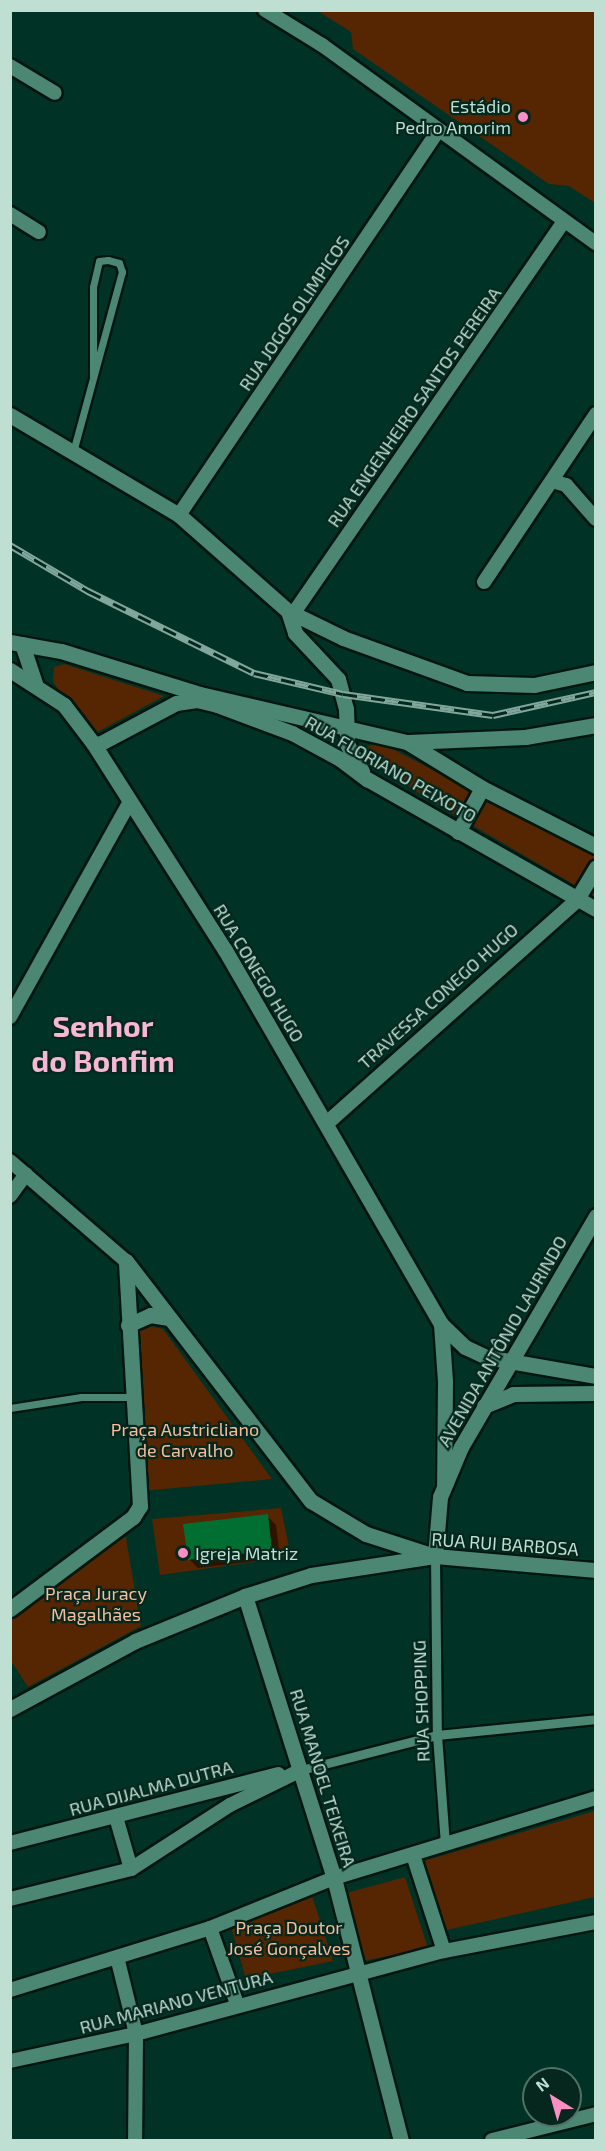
<!DOCTYPE html>
<html>
<head>
<meta charset="utf-8">
<style>
  body { margin:0 }
  #map { position:relative; width:606px; height:2151px; overflow:hidden; background:#003325; font-family:"Exo 2",sans-serif }
  div>[style] { position:absolute }
  .green>* { inset:0; background:#562501 }
  .shadow>* { inset:0; background:#0007 }
  .building>* { inset:0; background:#006f31 }
  .roads { filter:drop-shadow(2px 0 #041610) drop-shadow(-2px 0 #041610) drop-shadow(0 2px #041610) drop-shadow(0 -2px #041610) }
  .service>* { height:7px; margin:-3.5px; padding:0 3.5px; transform-origin:3.5px; border-radius:3.5px; background:#4b8773 }
  .pedestrian>* { height:9px; margin:-4.5px; padding:0 4.5px; transform-origin:4.5px; border-radius:4.5px; background:#4b8773 }
  .minor>* { height:14px; margin:-7px; padding:0 7px; transform-origin:7px; border-radius:7px; background:#4b8773 }
  .tertiary>* { height:15px; margin:-7.5px; padding:0 7.5px; transform-origin:7.5px; border-radius:7.5px; background:#4b8773 }
  .secondary>* { height:15px; margin:-7.5px; padding:0 7.5px; transform-origin:7.5px; border-radius:7.5px; background:#4b8773 }
  .rail>* { height:7px; margin-top:-3.5px; transform-origin:0; background:repeating-linear-gradient(90deg,#05271d 0 14px,#81a69a 0 28px); box-sizing:border-box; border-block:2px solid #81a69a }
  .dots>* { width:16px; height:16px; translate:-50% -50%; box-sizing:border-box; border:3px solid #05271d; border-radius:50% }
  span { translate:-50% -50%; white-space:nowrap; text-align:center; line-height:1.15; -webkit-text-stroke:4.5px #05271d; paint-order:stroke }
  .poi-label { font-size:18px; color:#c0dfd3 }
  .right { translate:-100% -50%; text-align:right }
  .left { translate:0 -50%; text-align:left }
  .street-label { font-size:18px; color:#c0dfd3 }
  .park-label { font-size:18px; color:#f5bd9d }
  .town-label { font-size:30px; color:#f6b8d4; font-weight:700 }
  .frame { position:absolute; inset:0; border:12px solid #c0dfd3; pointer-events:none }
  .north { position:absolute; left:522px; top:2067px; width:60px; height:60px; box-sizing:border-box; background:#05271d; border:2px solid #507166; border-radius:50%; rotate:323deg; font-size:16px; font-weight:700; line-height:24px; text-align:center; color:#c0dfd3 }
  .north::after { content:''; display:block; margin:auto; width:21px; height:27px; background:#fb8fc4; clip-path:polygon(50% 0,100% 100%,50% 72%,0 100%) }
</style>
</head>
<body>
<div id="map">
  <div class="green">
    <i style="clip-path:polygon(318px 11px,595px 11px,595px 203px,569px 186px,549px 184px,353px 49px,351px 32px)"></i>
    <i style="clip-path:polygon(64px 664px,164px 696px,92px 735px,53px 682px,54px 667px)"></i>
    <i style="clip-path:polygon(379px 742px,595px 854px,595px 897px,426px 798px,368px 757px,367px 747px)"></i>
    <i style="clip-path:polygon(142px 1324px,163px 1329px,272px 1479px,142px 1491px,133px 1332px)"></i>
    <i style="clip-path:polygon(281px 1508px,291px 1557px,160px 1575px,152px 1519px)"></i>
    <i style="clip-path:polygon(125px 1532px,141px 1626px,28px 1687px,11px 1661px,11px 1617px)"></i>
    <i style="clip-path:polygon(595px 1811px,595px 1897px,442px 1931px,420px 1862px)"></i>
    <i style="clip-path:polygon(405px 1877px,428px 1948px,363px 1961px,339px 1895px)"></i>
    <i style="clip-path:polygon(312px 1896px,333px 1961px,246px 1979px,231px 1927px)"></i>
  </div>
  <div class="shadow">
    <i style="clip-path:polygon(267px 1516px,276px 1525px,280px 1558px,198px 1568px,189px 1559px)"></i>
  </div>
  <div class="building">
    <i style="clip-path:polygon(268px 1514px,272px 1550px,188px 1560px,183px 1524px)"></i>
  </div>
  <div class="roads">
    <div class="service">
      <i style="left:73px;top:452px;width:187px;rotate:-74.8deg"></i>
      <i style="left:122px;top:272px;width:9px;rotate:-108deg"></i>
      <i style="left:119px;top:263px;width:11px;rotate:-165deg"></i>
      <i style="left:108px;top:260px;width:9px;rotate:174deg"></i>
      <i style="left:99px;top:261px;width:27px;rotate:103deg"></i>
      <i style="left:93px;top:287px;width:90px;rotate:90deg"></i>
      <i style="left:10px;top:1408px;width:72px;rotate:-8.8deg"></i>
      <i style="left:81px;top:1397px;width:52px"></i>
    </div>
    <div class="pedestrian">
      <i style="left:435px;top:1556px;width:179px;rotate:89.4deg"></i>
      <i style="left:437px;top:1735px;width:110px;rotate:85.8deg"></i>
      <i style="left:301px;top:1770px;width:140px;rotate:-14.4deg"></i>
      <i style="left:437px;top:1735px;width:160px;rotate:-5.7deg"></i>
    </div>
    <div class="minor">
      <i style="left:265px;top:10px;width:67px;rotate:31.6deg"></i>
      <i style="left:322px;top:45px;width:338px;rotate:35.9deg"></i>
      <i style="left:10px;top:66px;width:52px;rotate:31deg"></i>
      <i style="left:10px;top:214px;width:34px;rotate:32deg"></i>
      <i style="left:552px;top:481px;width:15px;rotate:16deg"></i>
      <i style="left:566px;top:485px;width:45px;rotate:48.6deg"></i>
      <i style="left:179px;top:515px;width:463px;rotate:-56deg"></i>
      <i style="left:484px;top:582px;width:202px;rotate:-56.3deg"></i>
      <i style="left:293px;top:614px;width:477px;rotate:-55.4deg"></i>
      <i style="left:10px;top:1017px;width:245px;rotate:-60.9deg"></i>
      <i style="left:10px;top:1161px;width:153px;rotate:40.8deg"></i>
      <i style="left:10px;top:1196px;width:27px;rotate:-54deg"></i>
      <i style="left:116px;top:1817px;width:54px;rotate:73.9deg"></i>
      <i style="left:10px;top:1843px;width:277px;rotate:-14.4deg"></i>
      <i style="left:413px;top:1855px;width:101px;rotate:72.1deg"></i>
      <i style="left:10px;top:1899px;width:125px;rotate:-13.9deg"></i>
      <i style="left:131px;top:1869px;width:118px;rotate:-32.9deg"></i>
      <i style="left:230px;top:1805px;width:79px;rotate:-26.2deg"></i>
      <i style="left:210px;top:1928px;width:81px;rotate:70.4deg"></i>
      <i style="left:117px;top:1957px;width:79px;rotate:76.1deg"></i>
      <i style="left:136px;top:2034px;width:106px;rotate:90.5deg"></i>
      <i style="left:10px;top:1990px;width:209px;rotate:-17.2deg"></i>
      <i style="left:210px;top:1928px;width:134px;rotate:-22deg"></i>
      <i style="left:334px;top:1878px;width:274px;rotate:-17deg"></i>
      <i style="left:10px;top:2061px;width:129px;rotate:-12.1deg"></i>
      <i style="left:136px;top:2034px;width:319px;rotate:-15.1deg"></i>
      <i style="left:444px;top:1951px;width:155px;rotate:-10.8deg"></i>
      <i style="left:492px;top:2140px;width:107px;rotate:-14deg"></i>
    </div>
    <div class="tertiary">
      <i style="left:10px;top:415px;width:196px;rotate:30.6deg"></i>
      <i style="left:179px;top:515px;width:145px;rotate:41.4deg"></i>
      <i style="left:288px;top:611px;width:61px;rotate:26.1deg"></i>
      <i style="left:343px;top:638px;width:132px;rotate:19.9deg"></i>
      <i style="left:467px;top:683px;width:67px;rotate:1.7deg"></i>
      <i style="left:534px;top:685px;width:63px;rotate:-11.8deg"></i>
      <i style="left:288px;top:611px;width:23px;rotate:72deg"></i>
      <i style="left:295px;top:633px;width:63px;rotate:46.9deg"></i>
      <i style="left:338px;top:679px;width:31px;rotate:75deg"></i>
      <i style="left:346px;top:709px;width:35px;rotate:88deg"></i>
      <i style="left:347px;top:744px;width:31px;rotate:61deg"></i>
      <i style="left:10px;top:642px;width:52px;rotate:10deg"></i>
      <i style="left:61px;top:651px;width:145px;rotate:17.2deg"></i>
      <i style="left:200px;top:694px;width:212px;rotate:13.1deg"></i>
      <i style="left:407px;top:742px;width:88px;rotate:31.5deg"></i>
      <i style="left:482px;top:788px;width:128px;rotate:27deg"></i>
      <i style="left:22px;top:644px;width:44px;rotate:71.6deg"></i>
      <i style="left:10px;top:670px;width:64px;rotate:32.9deg"></i>
      <i style="left:64px;top:705px;width:48px;rotate:52.7deg"></i>
      <i style="left:93px;top:743px;width:246px;rotate:57.5deg"></i>
      <i style="left:225px;top:950px;width:432px;rotate:60deg"></i>
      <i style="left:441px;top:1324px;width:33px;rotate:44deg"></i>
      <i style="left:465px;top:1347px;width:23px;rotate:25deg"></i>
      <i style="left:486px;top:1357px;width:112px;rotate:9.8deg"></i>
      <i style="left:408px;top:742px;width:117px;rotate:-2.4deg"></i>
      <i style="left:525px;top:737px;width:72px;rotate:-9.6deg"></i>
      <i style="left:93px;top:743px;width:6px;rotate:9deg"></i>
      <i style="left:99px;top:744px;width:87px;rotate:-28deg"></i>
      <i style="left:176px;top:703px;width:21px;rotate:-8deg"></i>
      <i style="left:197px;top:700px;width:21px;rotate:14deg"></i>
      <i style="left:217px;top:705px;width:80px;rotate:20.5deg"></i>
      <i style="left:292px;top:733px;width:55px;rotate:28.4deg"></i>
      <i style="left:340px;top:759px;width:34px;rotate:37deg"></i>
      <i style="left:367px;top:779px;width:263px;rotate:29.6deg"></i>
      <i style="left:458px;top:832px;width:50px;rotate:-61.4deg"></i>
      <i style="left:326px;top:1123px;width:336px;rotate:-41.7deg"></i>
      <i style="left:577px;top:899px;width:37px;rotate:-59deg"></i>
      <i style="left:126px;top:1261px;width:303px;rotate:52.4deg"></i>
      <i style="left:311px;top:1501px;width:64px;rotate:31deg"></i>
      <i style="left:366px;top:1534px;width:68px;rotate:17.9deg"></i>
      <i style="left:441px;top:1324px;width:57px;rotate:86deg"></i>
      <i style="left:445px;top:1381px;width:105px;rotate:90.5deg"></i>
      <i style="left:128px;top:1325px;width:24px;rotate:-24deg"></i>
      <i style="left:150px;top:1315px;width:19px;rotate:9deg"></i>
      <i style="left:484px;top:1406px;width:31px;rotate:-22deg"></i>
      <i style="left:513px;top:1394px;width:83px;rotate:-0.7deg"></i>
      <i style="left:245px;top:1596px;width:296px;rotate:72.5deg"></i>
      <i style="left:334px;top:1878px;width:270px;rotate:75.7deg"></i>
      <i style="left:10px;top:1609px;width:154px;rotate:-36.8deg"></i>
      <i style="left:133px;top:1517px;width:13px;rotate:-58deg"></i>
      <i style="left:140px;top:1506px;width:245px;rotate:-93.3deg"></i>
      <i style="left:10px;top:1709px;width:142px;rotate:-28.5deg"></i>
      <i style="left:135px;top:1641px;width:119px;rotate:-22.2deg"></i>
      <i style="left:245px;top:1596px;width:69px;rotate:-17.7deg"></i>
      <i style="left:311px;top:1575px;width:125px;rotate:-8.7deg"></i>
    </div>
    <div class="secondary">
      <i style="left:596px;top:1216px;width:268px;rotate:120.3deg"></i>
      <i style="left:461px;top:1447px;width:54px;rotate:112.8deg"></i>
      <i style="left:440px;top:1497px;width:59px;rotate:94.8deg"></i>
      <i style="left:435px;top:1556px;width:162px;rotate:5deg"></i>
    </div>
  </div>
  <div class="rail">
    <i style="left:10px;top:545px;width:91px;rotate:30.5deg"></i>
    <i style="left:88px;top:591px;width:185px;rotate:26.3deg"></i>
    <i style="left:254px;top:673px;width:91px;rotate:13.3deg"></i>
    <i style="left:343px;top:694px;width:151px;rotate:8deg"></i>
    <i style="left:493px;top:715px;width:106px;rotate:-12.6deg"></i>
  </div>
  <div class="dots">
    <i style="left:523px;top:117px;background:#fb8fc4"></i>
    <i style="left:183px;top:1553px;background:#fb8fc4"></i>
  </div>
  <div class="poi-label">
    <span class="right" style="left:511px;top:117px">Estádio<br>Pedro Amorim</span>
    <span class="left" style="left:195px;top:1553px">Igreja Matriz</span>
  </div>
  <div class="street-label">
    <span style="left:294px;top:313px;rotate:-56deg">RUA JOGOS OLIMPICOS</span>
    <span style="left:414px;top:407px;rotate:-55deg">RUA ENGENHEIRO SANTOS PEREIRA</span>
    <span style="left:391px;top:769px;rotate:30deg">RUA FLORIANO PEIXOTO</span>
    <span style="left:259px;top:973px;rotate:59deg">RUA CONEGO HUGO</span>
    <span style="left:438px;top:996px;rotate:-42deg">TRAVESSA CONEGO HUGO</span>
    <span style="left:502px;top:1341px;rotate:-60deg">AVENIDA ANTÔNIO LAURINDO</span>
    <span style="left:505px;top:1544px;rotate:4deg">RUA RUI BARBOSA</span>
    <span style="left:421px;top:1701px;rotate:-92deg">RUA SHOPPING</span>
    <span style="left:323px;top:1778px;rotate:73deg">RUA MANOEL TEIXEIRA</span>
    <span style="left:151px;top:1788px;rotate:-15deg">RUA DIJALMA DUTRA</span>
    <span style="left:176px;top:2002px;rotate:-15deg">RUA MARIANO VENTURA</span>
  </div>
  <div class="park-label">
    <span style="left:185px;top:1440px">Praça Austricliano<br>de Carvalho</span>
    <span style="left:96px;top:1604px">Praça Juracy<br>Magalhães</span>
    <span style="left:289px;top:1938px">Praça Doutor<br>José Gonçalves</span>
  </div>
  <div class="town-label">
    <span style="left:103px;top:1042px">Senhor<br>do Bonfim</span>
  </div>
  <div class="frame"></div>
  <div class="north">N</div>
</div>
</body>
</html>
